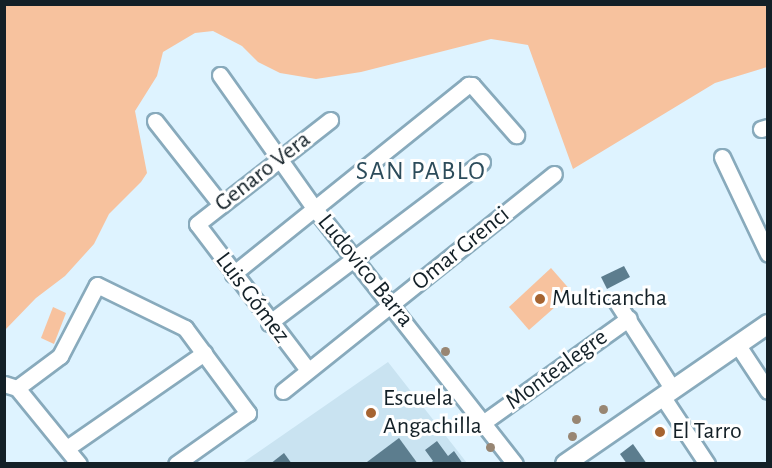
<!DOCTYPE html>
<html>
<head>
<meta charset="utf-8">
<style>
  body { margin:0 }
  #map { position:relative; width:772px; height:468px; overflow:hidden; background:#def3ff; font-family:"Alegreya Sans",sans-serif }
  div>[style] { position:absolute }
  .built>* { inset:0; background:#c9e3f1 }
  .green>* { inset:0; background:#f7c29e }
  .building>* { inset:0; background:#5c7d8e }
  .roads { filter:drop-shadow(2px 0 #88aabc) drop-shadow(-2px 0 #88aabc) drop-shadow(0 2px #88aabc) drop-shadow(0 -2px #88aabc) }
  .minor>* { height:15px; margin:-7.5px; padding:0 7.5px; transform-origin:7.5px; border-radius:7.5px; background:#fff }
  .major>* { height:18px; margin:-9px; padding:0 9px; transform-origin:9px; border-radius:9px; background:#fff }
  .trees>* { width:9px; height:9px; margin:-4.5px; border-radius:50%; background:#988673 }
  .dots>* { width:16px; height:16px; translate:-50% -50%; box-sizing:border-box; border:3px solid #fff; border-radius:50% }
  span { translate:-50% -50%; white-space:nowrap; text-align:center; line-height:1.15; -webkit-text-stroke:6px #fff; paint-order:stroke }
  .street-label { font-size:24px; color:#132027 }
  .poi-label { font-size:24px; color:#132027 }
  .left { translate:0 -50%; text-align:left }
  .neighbourhood-label { font-size:26px; color:#2c4c5b; letter-spacing:1.5px }
  .frame { position:absolute; inset:0; border:6px solid #132027; pointer-events:none }
</style>
</head>
<body>
<div id="map">
  <div class="built">
    <i style="clip-path:polygon(388px 362px,467px 463px,241px 464px)"></i>
  </div>
  <div class="green">
    <i style="clip-path:polygon(5px 4px,767px 5px,767px 67px,715px 83px,573px 169px,528px 45px,491px 39px,361px 72px,316px 79px,280px 73px,258px 62px,242px 46px,213px 31px,195px 33px,163px 52px,157px 76px,135px 111px,147px 173px,141px 182px,109px 214px,94px 244px,65px 276px,36px 298px,5px 330px)"></i>
    <i style="clip-path:polygon(551px 268px,572px 292px,529px 330px,509px 307px)"></i>
    <i style="clip-path:polygon(53px 307px,66px 313px,54px 344px,41px 338px)"></i>
  </div>
  <div class="building">
    <i style="clip-path:polygon(624px 266px,630px 277px,607px 289px,601px 277px)"></i>
    <i style="clip-path:polygon(399px 438px,418px 464px,368px 464px,367px 462px)"></i>
    <i style="clip-path:polygon(437px 441px,448px 456px,454px 451px,463px 464px,429px 464px,433px 461px,425px 450px)"></i>
    <i style="clip-path:polygon(633px 444px,647px 464px,627px 464px,620px 454px)"></i>
    <i style="clip-path:polygon(284px 453px,292px 464px,270px 464px)"></i>
  </div>
  <div class="roads">
    <div class="minor">
      <i style="left:220px;top:75px;width:164px;rotate:54.7deg"></i>
      <i style="left:315px;top:209px;width:324px;rotate:51.9deg"></i>
      <i style="left:155px;top:121px;width:107px;rotate:51.8deg"></i>
      <i style="left:761px;top:129px;width:7px;rotate:-16deg"></i>
      <i style="left:722px;top:157px;width:107px;rotate:64.6deg"></i>
      <i style="left:233px;top:274px;width:302px;rotate:-38.8deg"></i>
      <i style="left:468px;top:85px;width:4px"></i>
      <i style="left:472px;top:85px;width:67px;rotate:48.7deg"></i>
      <i style="left:616px;top:301px;width:103px;rotate:57.2deg"></i>
      <i style="left:269px;top:323px;width:267px;rotate:-37.1deg"></i>
      <i style="left:737px;top:344px;width:56px;rotate:56.6deg"></i>
      <i style="left:308px;top:370px;width:183px;rotate:-127.2deg"></i>
      <i style="left:197px;top:224px;width:169px;rotate:-38deg"></i>
      <i style="left:4px;top:384px;width:14px;rotate:17deg"></i>
      <i style="left:17px;top:388px;width:98px;rotate:50.8deg"></i>
      <i style="left:17px;top:388px;width:54px;rotate:-36.7deg"></i>
      <i style="left:60px;top:356px;width:80px;rotate:-62.5deg"></i>
      <i style="left:97px;top:285px;width:98px;rotate:26deg"></i>
      <i style="left:185px;top:328px;width:106px;rotate:53.5deg"></i>
      <i style="left:248px;top:413px;width:88px;rotate:144.7deg"></i>
      <i style="left:283px;top:391px;width:347px;rotate:-38.7deg"></i>
      <i style="left:662px;top:396px;width:82px;rotate:56.5deg"></i>
      <i style="left:484px;top:422px;width:178px;rotate:-35.6deg"></i>
      <i style="left:67px;top:448px;width:167px;rotate:-34.7deg"></i>
    </div>
    <div class="major">
      <i style="left:565px;top:464px;width:247px;rotate:-34.6deg"></i>
    </div>
  </div>
  <div class="trees">
    <i style="left:445px;top:351px"></i>
    <i style="left:603px;top:409px"></i>
    <i style="left:576px;top:419px"></i>
    <i style="left:572px;top:436px"></i>
    <i style="left:490px;top:447px"></i>
  </div>
  <div class="dots">
    <i style="left:540px;top:299px;background:#a66431"></i>
    <i style="left:371px;top:413px;background:#a66431"></i>
    <i style="left:660px;top:432px;background:#a66431"></i>
  </div>
  <div class="street-label">
    <span style="left:263px;top:172px;rotate:-38deg">Genaro Vera</span>
    <span style="left:461px;top:249px;rotate:-39deg">Omar Grenci</span>
    <span style="left:365px;top:271px;rotate:51deg">Ludovico Barra</span>
    <span style="left:252px;top:298px;rotate:53deg">Luis Gómez</span>
    <span style="left:557px;top:370px;rotate:-36deg">Montealegre</span>
  </div>
  <div class="poi-label">
    <span class="left" style="left:552px;top:299px">Multicancha</span>
    <span class="left" style="left:383px;top:413px">Escuela<br>Angachilla</span>
    <span class="left" style="left:672px;top:432px">El Tarro</span>
  </div>
  <div class="neighbourhood-label">
    <span style="left:421px;top:172px">SAN PABLO</span>
  </div>
  <div class="frame"></div>
</div>
</body>
</html>
